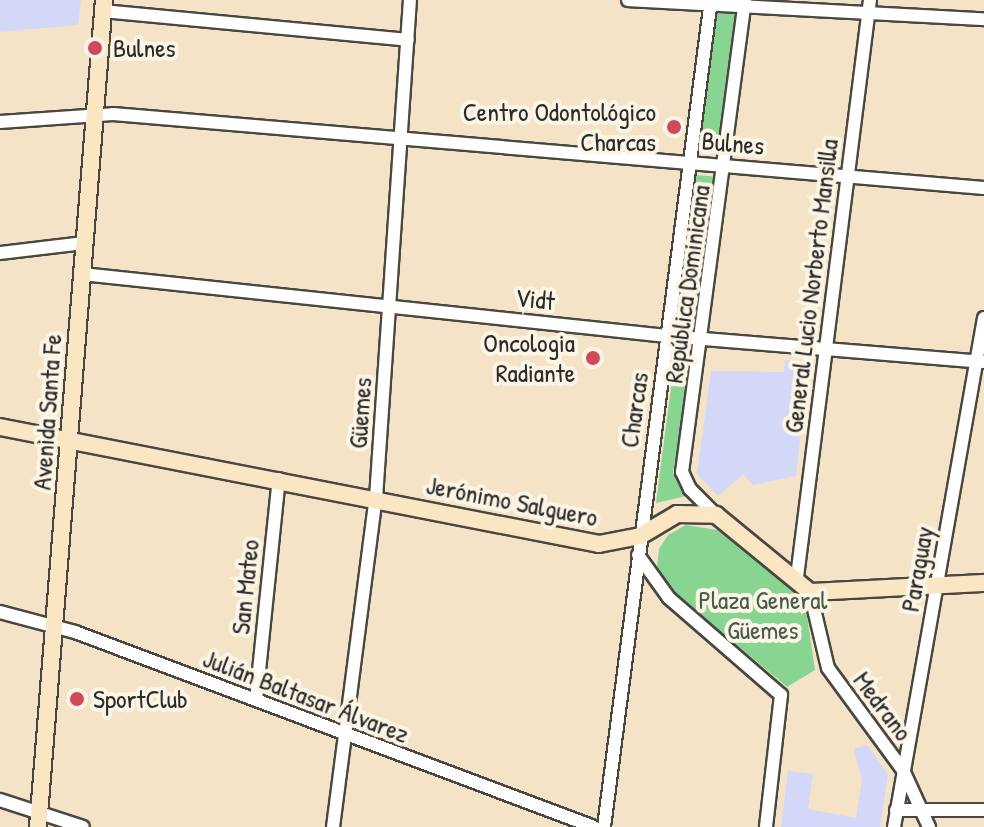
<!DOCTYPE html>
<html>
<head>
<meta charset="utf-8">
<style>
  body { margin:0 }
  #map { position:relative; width:984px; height:827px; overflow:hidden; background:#f4e3c7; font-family:"Patrick Hand",sans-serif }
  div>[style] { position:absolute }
  .built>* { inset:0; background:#d3d8f9 }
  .green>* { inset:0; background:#88d592 }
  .roads { filter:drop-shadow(2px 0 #494742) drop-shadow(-2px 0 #494742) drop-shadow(0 2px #494742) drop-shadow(0 -2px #494742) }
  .lane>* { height:6px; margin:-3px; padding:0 3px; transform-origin:3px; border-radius:3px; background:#fff }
  .street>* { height:12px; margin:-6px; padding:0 6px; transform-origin:6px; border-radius:6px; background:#fff }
  .secondary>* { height:16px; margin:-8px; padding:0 8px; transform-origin:8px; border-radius:8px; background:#fbe6c4 }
  .dots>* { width:22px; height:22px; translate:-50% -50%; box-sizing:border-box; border:4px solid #fcf5e5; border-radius:50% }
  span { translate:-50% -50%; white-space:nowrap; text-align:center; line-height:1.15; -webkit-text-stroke:8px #fcf5e5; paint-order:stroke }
  .poi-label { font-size:26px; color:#2b2b2b }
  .left { translate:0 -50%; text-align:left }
  .right { translate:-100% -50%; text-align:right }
  .street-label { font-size:26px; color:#2b2b2b }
  .park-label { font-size:26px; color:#475e4a }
</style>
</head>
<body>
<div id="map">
  <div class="built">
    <i style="clip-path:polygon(0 0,81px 0,78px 25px,0 32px)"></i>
    <i style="clip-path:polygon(785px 360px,804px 362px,808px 369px,796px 476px,753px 485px,743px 474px,718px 496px,697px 474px,711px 371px,784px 372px)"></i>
    <i style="clip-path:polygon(867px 745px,888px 774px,880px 827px,781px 827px,788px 771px,813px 774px,808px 809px,856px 818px,862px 780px,854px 749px)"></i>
  </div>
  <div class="green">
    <i style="clip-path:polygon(715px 11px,740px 13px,724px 152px,698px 150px)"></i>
    <i style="clip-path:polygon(695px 175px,720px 177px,700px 323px,676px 322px)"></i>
    <i style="clip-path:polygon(686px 348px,691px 360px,673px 473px,686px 496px,656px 503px,675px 357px)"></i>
    <i style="clip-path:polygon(686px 525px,717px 530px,795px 586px,806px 609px,815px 670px,787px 687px,668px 587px,657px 567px,659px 549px,668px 535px)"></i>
  </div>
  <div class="roads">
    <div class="lane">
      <i style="left:689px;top:336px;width:20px;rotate:-84deg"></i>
    </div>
    <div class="street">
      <i style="left:628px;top:0;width:357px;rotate:3.1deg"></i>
      <i style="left:103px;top:11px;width:306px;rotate:5.4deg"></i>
      <i style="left:0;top:122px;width:113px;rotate:-4deg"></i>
      <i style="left:113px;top:114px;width:874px;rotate:4.86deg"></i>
      <i style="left:0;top:253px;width:85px;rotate:-6.8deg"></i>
      <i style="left:82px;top:274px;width:588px;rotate:6.05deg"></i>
      <i style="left:667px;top:336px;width:318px;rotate:4.7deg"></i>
      <i style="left:716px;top:515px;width:37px;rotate:-135deg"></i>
      <i style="left:690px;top:489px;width:19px;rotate:-115deg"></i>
      <i style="left:682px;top:472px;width:476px;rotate:-82.4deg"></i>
      <i style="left:638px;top:555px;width:53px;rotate:54.2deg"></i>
      <i style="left:669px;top:598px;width:148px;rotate:40.9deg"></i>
      <i style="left:781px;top:695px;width:133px;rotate:96.5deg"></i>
      <i style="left:797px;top:577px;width:582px;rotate:-82.79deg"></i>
      <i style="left:810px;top:592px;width:78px;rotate:76.7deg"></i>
      <i style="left:828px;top:668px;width:127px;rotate:53.7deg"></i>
      <i style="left:903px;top:770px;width:63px;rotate:65.5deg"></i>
      <i style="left:0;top:612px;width:78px;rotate:14.9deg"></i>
      <i style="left:75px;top:632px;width:554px;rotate:20.59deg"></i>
      <i style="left:256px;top:700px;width:222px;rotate:-84.1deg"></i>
      <i style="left:0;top:800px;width:87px;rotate:18deg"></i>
      <i style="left:896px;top:810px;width:88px"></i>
      <i style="left:333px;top:827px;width:332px;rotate:-82.6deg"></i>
      <i style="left:376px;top:498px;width:499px;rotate:-86.1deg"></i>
      <i style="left:604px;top:827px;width:834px;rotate:-82.63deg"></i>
      <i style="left:894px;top:827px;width:517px;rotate:-79.97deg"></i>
    </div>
    <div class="secondary">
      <i style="left:0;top:427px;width:610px;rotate:11.05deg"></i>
      <i style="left:599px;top:544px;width:42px;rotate:-11deg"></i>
      <i style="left:640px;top:536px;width:43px;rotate:-30.7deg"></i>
      <i style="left:677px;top:514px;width:39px;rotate:1deg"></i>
      <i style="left:716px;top:515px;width:122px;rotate:39.3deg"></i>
      <i style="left:810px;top:592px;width:174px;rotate:-3deg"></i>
      <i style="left:38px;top:827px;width:830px;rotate:-85.44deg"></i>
    </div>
  </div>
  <div class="dots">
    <i style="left:95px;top:48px;background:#d1495b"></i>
    <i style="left:674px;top:127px;background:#d1495b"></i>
    <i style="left:593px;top:358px;background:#d1495b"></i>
    <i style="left:77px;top:699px;background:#d1495b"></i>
  </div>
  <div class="poi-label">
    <span class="left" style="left:113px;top:48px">Bulnes</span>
    <span class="right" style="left:656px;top:127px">Centro Odontológico<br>Charcas</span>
    <span class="right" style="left:575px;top:358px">Oncologia<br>Radiante</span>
    <span class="left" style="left:93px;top:699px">SportClub</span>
  </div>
  <div class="street-label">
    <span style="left:733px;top:143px;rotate:5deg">Bulnes</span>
    <span style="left:687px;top:284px;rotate:-82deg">República Dominicana</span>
    <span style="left:811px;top:286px;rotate:-83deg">General Lucio Norberto Mansilla</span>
    <span style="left:535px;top:299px;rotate:6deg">Vidt</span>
    <span style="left:634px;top:410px;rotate:-82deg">Charcas</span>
    <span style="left:47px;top:412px;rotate:-86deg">Avenida Santa Fe</span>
    <span style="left:360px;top:413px;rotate:-86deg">Güemes</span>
    <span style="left:512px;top:501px;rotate:11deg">Jerónimo Salguero</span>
    <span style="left:917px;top:569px;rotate:-80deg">Paraguay</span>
    <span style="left:245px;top:587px;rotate:-84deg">San Mateo</span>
    <span style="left:306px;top:696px;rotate:21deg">Julián Baltasar Álvarez</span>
    <span style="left:883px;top:706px;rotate:53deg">Medrano</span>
  </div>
  <div class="park-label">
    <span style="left:763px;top:615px">Plaza General<br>Güemes</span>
  </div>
</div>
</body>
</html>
